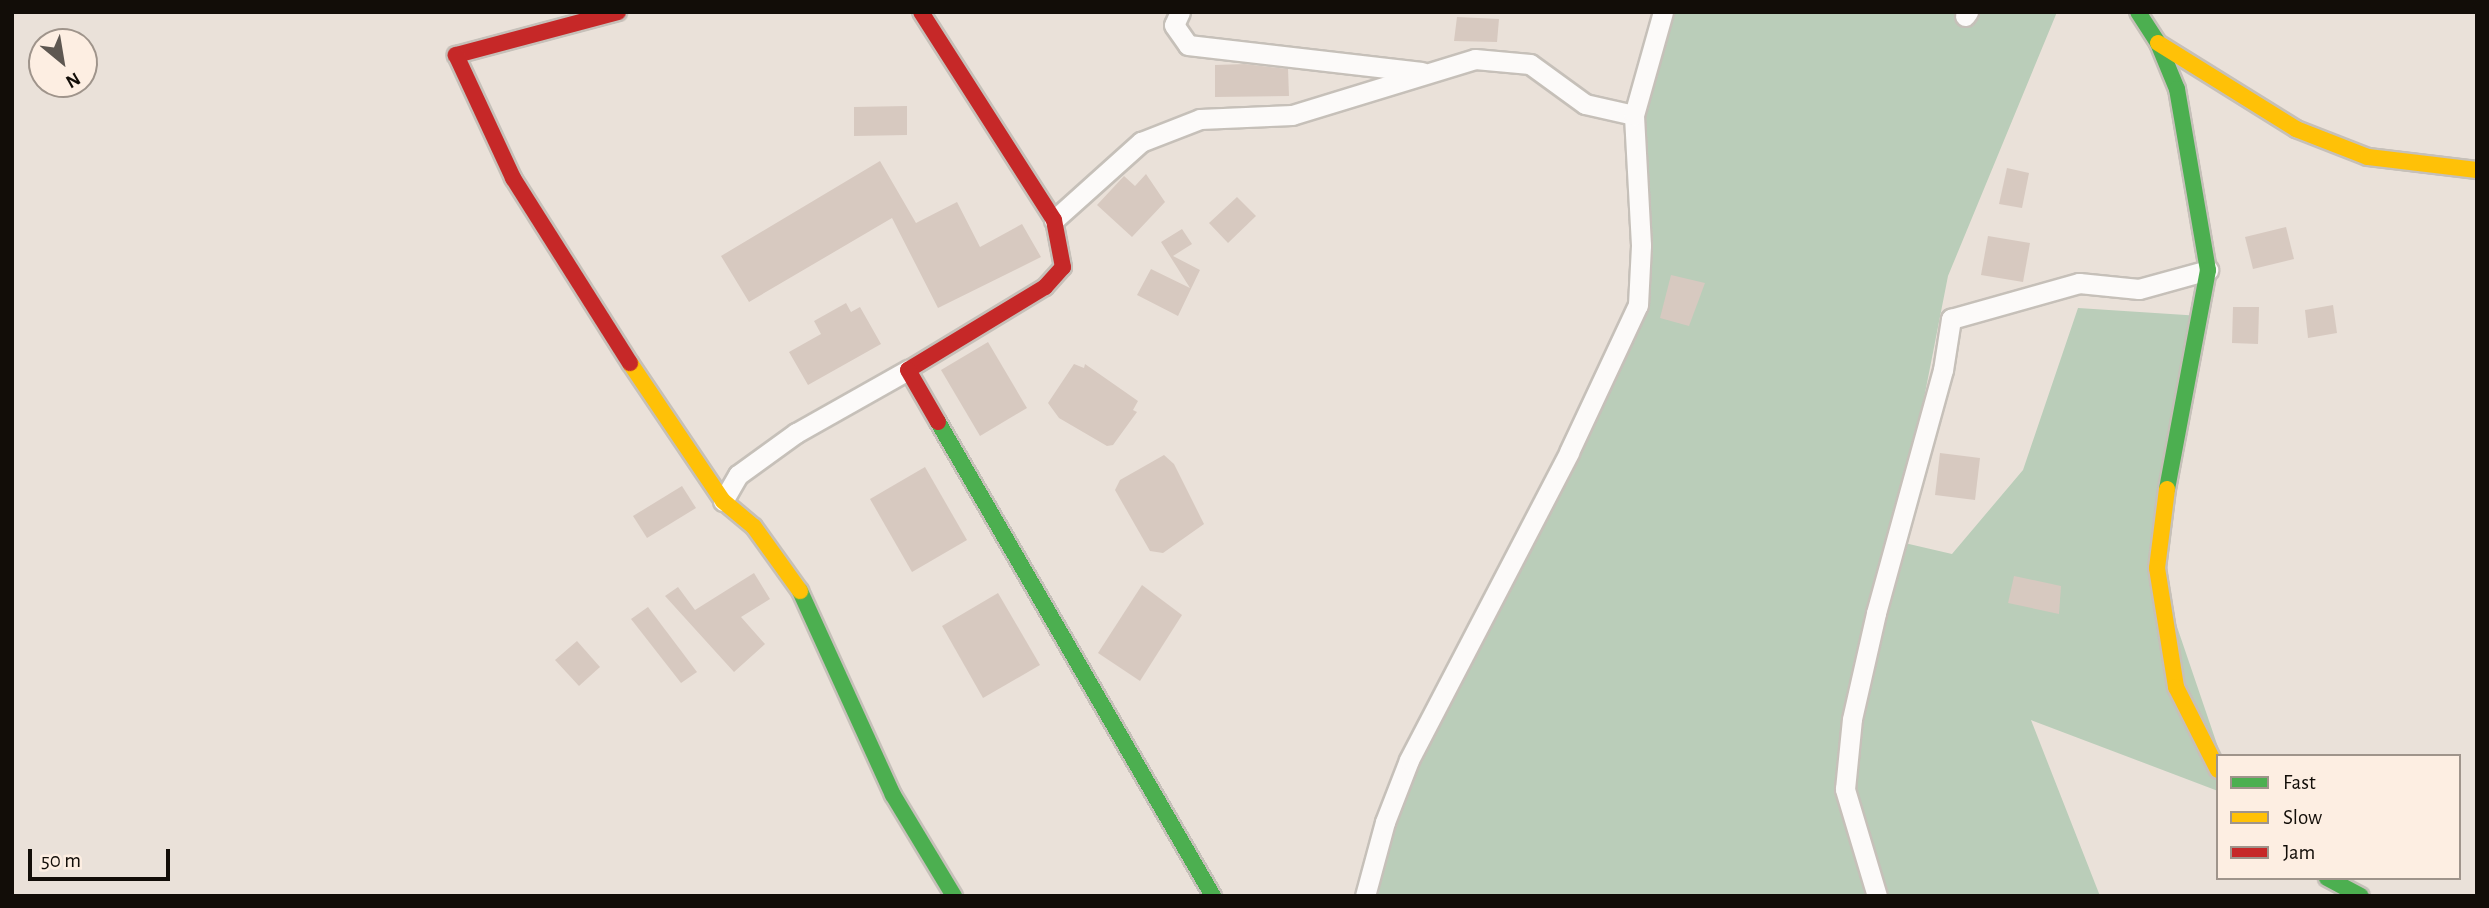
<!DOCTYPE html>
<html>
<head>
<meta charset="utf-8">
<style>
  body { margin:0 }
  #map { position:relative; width:2489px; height:908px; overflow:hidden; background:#eae1d9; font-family:"Alegreya Sans",sans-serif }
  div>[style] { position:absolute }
  .green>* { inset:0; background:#bacdb9 }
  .building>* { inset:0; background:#d7c9c0 }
  .roads { filter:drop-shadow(2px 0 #c6c0b9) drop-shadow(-2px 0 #c6c0b9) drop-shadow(0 2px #c6c0b9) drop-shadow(0 -2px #c6c0b9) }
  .street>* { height:19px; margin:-9.5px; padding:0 9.5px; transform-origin:9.5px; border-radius:9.5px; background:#fcfaf9 }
  .fast>* { height:16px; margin:-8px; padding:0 8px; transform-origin:8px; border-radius:8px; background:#4caf50 }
  .slow>* { height:16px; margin:-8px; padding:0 8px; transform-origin:8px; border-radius:8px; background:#ffc107 }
  .jam>* { height:16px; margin:-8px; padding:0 8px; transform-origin:8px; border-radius:8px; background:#c62828 }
  span { translate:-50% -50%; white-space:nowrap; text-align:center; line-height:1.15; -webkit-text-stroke:7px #fdeee2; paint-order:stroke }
  .frame { position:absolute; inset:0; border:14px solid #120d08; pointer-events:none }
  .legend { position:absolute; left:2216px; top:754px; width:245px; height:126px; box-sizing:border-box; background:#fdeee2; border:2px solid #9f948b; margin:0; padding:9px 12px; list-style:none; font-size:21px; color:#120d08 }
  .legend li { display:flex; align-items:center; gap:14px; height:35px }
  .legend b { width:35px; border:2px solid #9f948b }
  .north { position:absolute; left:28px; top:28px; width:70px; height:70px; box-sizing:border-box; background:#fdeee2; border:2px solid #9f948b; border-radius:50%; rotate:150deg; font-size:19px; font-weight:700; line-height:28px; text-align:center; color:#120d08 }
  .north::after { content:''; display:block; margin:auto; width:24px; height:32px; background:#5e5751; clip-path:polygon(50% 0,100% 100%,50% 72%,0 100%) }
  .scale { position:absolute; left:28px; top:849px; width:142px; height:32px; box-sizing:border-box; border:4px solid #120d08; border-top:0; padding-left:9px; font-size:21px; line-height:24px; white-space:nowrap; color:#120d08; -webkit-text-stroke:5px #fdeee2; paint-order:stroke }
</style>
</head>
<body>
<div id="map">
  <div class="green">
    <i style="clip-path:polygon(1665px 12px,2057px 12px,1948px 276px,1896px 541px,1952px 554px,2023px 470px,2078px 308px,2201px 316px,2157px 568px,2221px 756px,2218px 791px,2031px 720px,2100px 896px,1375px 896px,1404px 797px,1629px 320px,1634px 115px)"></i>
  </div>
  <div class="building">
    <i style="clip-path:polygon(1457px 17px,1499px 19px,1497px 42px,1454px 41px)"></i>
    <i style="clip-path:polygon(1245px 64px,1288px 69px,1289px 96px,1215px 97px,1215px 65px)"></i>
    <i style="clip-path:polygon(907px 106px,907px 135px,854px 136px,854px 107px)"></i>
    <i style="clip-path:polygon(880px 161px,916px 223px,957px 202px,980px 247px,1022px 224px,1041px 257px,938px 308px,892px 218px,749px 302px,721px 256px)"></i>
    <i style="clip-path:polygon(2007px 168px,2029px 173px,2022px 208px,1999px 204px)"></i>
    <i style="clip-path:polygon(1146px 174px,1165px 202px,1132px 237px,1097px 205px,1124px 176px,1135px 186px)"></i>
    <i style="clip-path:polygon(1237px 197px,1256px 216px,1228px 243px,1209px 223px)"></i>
    <i style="clip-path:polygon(2286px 227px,2294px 259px,2253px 269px,2245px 237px)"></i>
    <i style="clip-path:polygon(1182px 229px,1192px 244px,1173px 256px,1200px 270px,1178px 316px,1137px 295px,1151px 269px,1190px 288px,1161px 242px)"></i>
    <i style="clip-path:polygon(1988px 236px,2030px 243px,2023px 282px,1981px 275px)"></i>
    <i style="clip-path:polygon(1671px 275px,1705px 283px,1689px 326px,1660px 318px)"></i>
    <i style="clip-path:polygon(846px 303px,851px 312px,860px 307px,881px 344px,808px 385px,789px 352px,821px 334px,814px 321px)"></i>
    <i style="clip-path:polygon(2333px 305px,2337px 333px,2308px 338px,2305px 310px)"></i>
    <i style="clip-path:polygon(2233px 307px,2259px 307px,2258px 344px,2232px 343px)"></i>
    <i style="clip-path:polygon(988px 342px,1027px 408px,980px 436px,941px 370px)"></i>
    <i style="clip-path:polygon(1074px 364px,1084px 368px,1085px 364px,1138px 401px,1133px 410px,1137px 412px,1113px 445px,1107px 446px,1059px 418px,1048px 403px)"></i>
    <i style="clip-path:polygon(1940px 453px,1980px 458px,1975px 500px,1935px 495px)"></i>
    <i style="clip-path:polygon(1164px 455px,1174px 464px,1204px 524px,1163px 553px,1150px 551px,1115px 490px,1120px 480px)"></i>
    <i style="clip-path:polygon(925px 467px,967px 540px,912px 572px,870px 499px)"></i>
    <i style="clip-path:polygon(682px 486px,696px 508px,647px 538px,633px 516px)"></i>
    <i style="clip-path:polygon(754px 573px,770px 599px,741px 617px,765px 644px,734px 672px,665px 596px,678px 587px,695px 610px)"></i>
    <i style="clip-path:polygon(2014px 576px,2061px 586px,2059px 614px,2008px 603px)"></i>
    <i style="clip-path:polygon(1142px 585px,1182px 615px,1140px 681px,1098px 653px)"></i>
    <i style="clip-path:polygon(998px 593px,1040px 665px,983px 698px,942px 626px)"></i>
    <i style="clip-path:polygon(648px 607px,697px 672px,681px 683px,631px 619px)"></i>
    <i style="clip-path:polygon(577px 641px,600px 667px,579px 686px,555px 660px)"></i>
  </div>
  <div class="roads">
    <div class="street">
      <i style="left:1180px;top:12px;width:14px;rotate:115deg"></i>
      <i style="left:1174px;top:25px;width:24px;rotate:55deg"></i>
      <i style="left:1188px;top:45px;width:235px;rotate:6.6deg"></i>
      <i style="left:1965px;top:16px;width:5px;rotate:-53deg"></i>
      <i style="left:1054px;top:220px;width:117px;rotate:-41.9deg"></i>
      <i style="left:1141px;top:142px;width:63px;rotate:-21.3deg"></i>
      <i style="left:1200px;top:119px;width:92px;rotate:-2.5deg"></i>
      <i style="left:1292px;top:115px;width:191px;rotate:-17deg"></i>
      <i style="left:1475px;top:59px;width:55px;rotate:5.2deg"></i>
      <i style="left:1530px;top:64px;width:68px;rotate:36deg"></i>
      <i style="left:1585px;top:104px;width:50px;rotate:12.7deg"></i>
      <i style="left:723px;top:501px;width:30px;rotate:-60deg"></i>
      <i style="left:738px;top:475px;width:72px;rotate:-35.9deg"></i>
      <i style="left:796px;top:433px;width:129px;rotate:-29.4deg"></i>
      <i style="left:1365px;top:896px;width:77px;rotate:-74.9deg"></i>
      <i style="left:1385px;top:822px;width:66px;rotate:-68.8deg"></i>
      <i style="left:1409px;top:760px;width:347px;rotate:-62.5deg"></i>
      <i style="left:1569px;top:452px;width:162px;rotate:-64.9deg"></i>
      <i style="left:1638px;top:305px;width:60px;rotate:-87.1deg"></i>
      <i style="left:1641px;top:245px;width:130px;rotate:-93.1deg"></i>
      <i style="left:1634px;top:115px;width:107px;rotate:-74.3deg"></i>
      <i style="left:1877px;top:896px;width:112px;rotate:-106.7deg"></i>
      <i style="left:1845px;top:789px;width:70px;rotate:-84.3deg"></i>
      <i style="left:1852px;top:719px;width:109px;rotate:-77.2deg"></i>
      <i style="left:1876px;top:613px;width:252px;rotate:-74.6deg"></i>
      <i style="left:1943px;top:370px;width:52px;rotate:-81.1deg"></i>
      <i style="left:1951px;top:319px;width:133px;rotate:-15.7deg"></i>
      <i style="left:2079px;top:283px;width:60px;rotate:5.7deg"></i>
      <i style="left:2139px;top:289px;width:72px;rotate:-15.4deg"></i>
    </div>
    <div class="fast">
      <i style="left:2138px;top:12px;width:37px;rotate:57deg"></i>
      <i style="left:2158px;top:43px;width:50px;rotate:67.6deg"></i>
      <i style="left:2177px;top:89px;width:184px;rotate:80.3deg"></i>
      <i style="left:2208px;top:270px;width:223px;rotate:100.6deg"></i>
      <i style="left:938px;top:422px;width:548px;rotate:59.88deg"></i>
      <i style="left:800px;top:591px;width:224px;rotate:65.5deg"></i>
      <i style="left:893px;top:795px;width:118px;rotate:58.9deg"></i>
      <i style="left:2327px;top:878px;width:38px;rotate:28deg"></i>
    </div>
    <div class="slow">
      <i style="left:2158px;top:43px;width:163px;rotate:31.9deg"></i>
      <i style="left:2296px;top:129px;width:77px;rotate:21.3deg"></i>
      <i style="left:2368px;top:157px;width:110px;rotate:6.8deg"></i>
      <i style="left:630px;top:363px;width:166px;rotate:56deg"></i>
      <i style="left:723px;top:501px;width:40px;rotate:40deg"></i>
      <i style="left:754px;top:527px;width:79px;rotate:54.3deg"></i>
      <i style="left:2167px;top:489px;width:80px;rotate:97.2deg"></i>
      <i style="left:2157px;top:568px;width:121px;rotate:80.9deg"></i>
      <i style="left:2176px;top:687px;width:93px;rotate:63.2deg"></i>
    </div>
    <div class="jam">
      <i style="left:618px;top:12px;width:168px;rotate:165.1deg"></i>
      <i style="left:456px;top:55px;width:136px;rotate:65.1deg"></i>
      <i style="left:513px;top:178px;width:219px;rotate:57.7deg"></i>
      <i style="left:921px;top:12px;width:247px;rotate:57.4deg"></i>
      <i style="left:1054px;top:220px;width:48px;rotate:79.2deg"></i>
      <i style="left:1063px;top:267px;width:27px;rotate:132deg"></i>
      <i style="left:1045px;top:287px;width:160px;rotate:148.8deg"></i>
      <i style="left:908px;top:370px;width:60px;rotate:60deg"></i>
    </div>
  </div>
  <div class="frame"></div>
  <ul class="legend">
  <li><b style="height:9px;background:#4caf50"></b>Fast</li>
  <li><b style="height:9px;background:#ffc107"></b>Slow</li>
  <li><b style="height:9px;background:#c62828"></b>Jam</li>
  </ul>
  <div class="north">N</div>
  <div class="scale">50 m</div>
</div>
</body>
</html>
